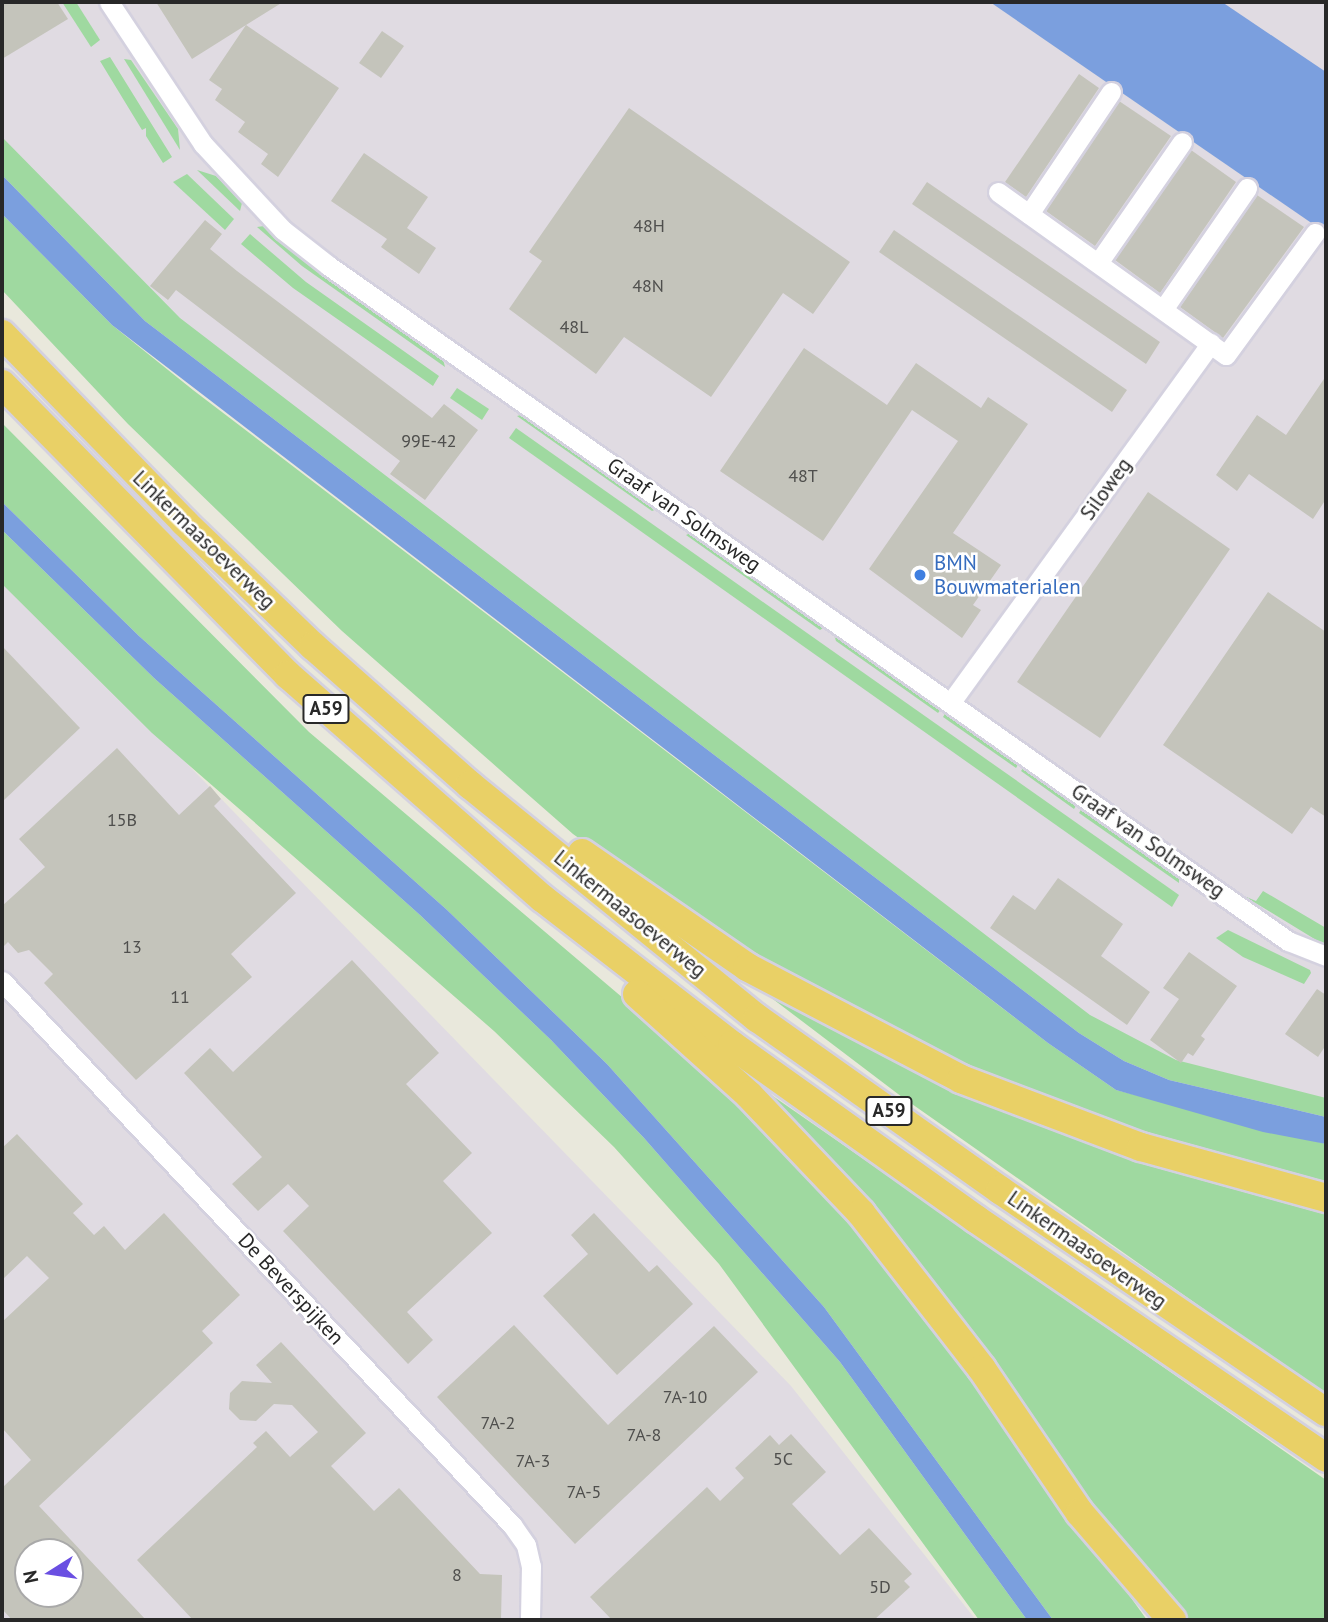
<!DOCTYPE html>
<html>
<head>
<meta charset="utf-8">
<style>
  body { margin:0 }
  #map { position:relative; width:1328px; height:1622px; overflow:hidden; background:#e9e8dc; font-family:"PT Sans",sans-serif }
  div>[style] { position:absolute }
  .industrial>* { inset:0; background:#e0dbe2 }
  .green>* { inset:0; background:#9fd9a0 }
  .water>* { inset:0; background:#7b9fde }
  .building>* { inset:0; background:#c4c4bb }
  .roads { filter:drop-shadow(2px 0 #d4d1df) drop-shadow(-2px 0 #d4d1df) drop-shadow(0 2px #d4d1df) drop-shadow(0 -2px #d4d1df) }
  .minor>* { height:19px; margin:-9.5px; padding:0 9.5px; transform-origin:9.5px; border-radius:9.5px; background:#fff }
  .highway>* { height:28px; margin:-14px; padding:0 14px; transform-origin:14px; border-radius:14px; background:#e9d066 }
  .dots>* { width:19px; height:19px; translate:-50% -50%; box-sizing:border-box; border:4px solid #fff; border-radius:50% }
  span { translate:-50% -50%; white-space:nowrap; text-align:center; line-height:1.15; -webkit-text-stroke:5px #fff; paint-order:stroke }
  .number-label { font-size:18px; color:#4f4f4d }
  .number-label span { -webkit-text-stroke-width:0 }
  .shield-label span { padding:2px 5px; background:#fff; border:2px solid; border-radius:5px; -webkit-text-stroke-width:0 }
  .shield-label { font-size:19px; color:#282828; font-weight:700 }
  .street-label { font-size:21px; color:#282828 }
  .shop-label { font-size:21px; color:#366cbe }
  .left { translate:0 -50%; text-align:left }
  .frame { position:absolute; inset:0; border:4px solid #282828; pointer-events:none }
  .north { position:absolute; left:14px; top:1538px; width:70px; height:70px; box-sizing:border-box; background:#fff; border:2px solid #a9a9a9; border-radius:50%; rotate:258deg; font-size:19px; font-weight:700; line-height:28px; text-align:center; color:#282828 }
  .north::after { content:''; display:block; margin:auto; width:24px; height:32px; background:#6a4fe2; clip-path:polygon(50% 0,100% 100%,50% 72%,0 100%) }
</style>
</head>
<body>
<div id="map">
  <div class="industrial">
    <i style="clip-path:polygon(2px 2px,1326px 2px,1326px 1102px,1129px 1053px,159px 316px,2px 147px)"></i>
    <i style="clip-path:polygon(evenodd,2px 573px,791px 1386px,976px 1620px,2px 1620px,2px 573px,28px 1552px,70px 1552px,70px 1594px,28px 1594px,28px 1552px)"></i>
  </div>
  <div class="green">
    <i style="clip-path:polygon(62px 2px,76px 2px,100px 40px,91px 47px)"></i>
    <i style="clip-path:polygon(110px 57px,172px 157px,163px 163px,146px 136px,146px 128px,142px 130px,100px 61px)"></i>
    <i style="clip-path:polygon(124px 59px,131px 60px,178px 129px,180px 150px)"></i>
    <i style="clip-path:polygon(2px 137px,180px 318px,1090px 1015px,1176px 1060px,1326px 1098px,1326px 1117px,1169px 1080px,1124px 1061px,1079px 1033px,145px 321px,2px 175px)"></i>
    <i style="clip-path:polygon(197px 170px,216px 176px,242px 203px,240px 211px)"></i>
    <i style="clip-path:polygon(187px 174px,234px 219px,225px 230px,173px 182px)"></i>
    <i style="clip-path:polygon(2px 214px,112px 325px,193px 390px,1048px 1043px,1116px 1090px,1326px 1144px,1326px 1187px,1073px 1111px,1008px 1086px,866px 1019px,774px 968px,685px 914px,573px 834px,342px 631px,128px 424px,18px 307px,2px 290px)"></i>
    <i style="clip-path:polygon(264px 226px,443px 359px,445px 367px,302px 266px,257px 227px)"></i>
    <i style="clip-path:polygon(250px 234px,306px 282px,439px 376px,433px 386px,293px 288px,241px 244px)"></i>
    <i style="clip-path:polygon(457px 388px,489px 409px,482px 420px,450px 398px)"></i>
    <i style="clip-path:polygon(525px 414px,657px 507px,657px 509px,652px 511px,517px 416px)"></i>
    <i style="clip-path:polygon(2px 423px,309px 732px,669px 1037px,791px 1158px,861px 1233px,947px 1343px,1147px 1620px,1053px 1620px,824px 1307px,607px 1064px,446px 909px,139px 636px,2px 502px)"></i>
    <i style="clip-path:polygon(516px 428px,1179px 895px,1172px 907px,509px 438px)"></i>
    <i style="clip-path:polygon(2px 530px,154px 678px,420px 915px,551px 1040px,644px 1138px,840px 1362px,1027px 1620px,979px 1620px,719px 1264px,614px 1147px,494px 1031px,152px 733px,2px 584px)"></i>
    <i style="clip-path:polygon(693px 532px,826px 626px,820px 630px,686px 535px)"></i>
    <i style="clip-path:polygon(833px 632px,942px 708px,938px 713px,836px 641px)"></i>
    <i style="clip-path:polygon(946px 712px,1019px 763px,1016px 768px,943px 717px)"></i>
    <i style="clip-path:polygon(1024px 767px,1077px 804px,1074px 809px,1021px 771px)"></i>
    <i style="clip-path:polygon(1082px 808px,1179px 876px,1179px 883px,1079px 813px)"></i>
    <i style="clip-path:polygon(1263px 891px,1326px 928px,1326px 946px,1244px 896px,1256px 901px)"></i>
    <i style="clip-path:polygon(1228px 930px,1310px 970px,1311px 973px,1304px 984px,1243px 957px,1216px 938px)"></i>
    <i style="clip-path:polygon(703px 946px,790px 999px,1326px 1208px,1326px 1395px,902px 1097px)"></i>
    <i style="clip-path:polygon(715px 1056px,1326px 1480px,1326px 1620px,1176px 1620px)"></i>
  </div>
  <div class="water">
    <i style="clip-path:polygon(990px 2px,1222px 2px,1326px 72px,1326px 233px)"></i>
    <i style="clip-path:polygon(2px 175px,145px 321px,1079px 1033px,1124px 1061px,1169px 1080px,1326px 1117px,1326px 1144px,1263px 1132px,1116px 1090px,1048px 1043px,112px 325px,2px 214px)"></i>
    <i style="clip-path:polygon(2px 502px,139px 636px,446px 909px,607px 1064px,824px 1307px,1053px 1620px,1027px 1620px,840px 1362px,644px 1138px,551px 1040px,420px 915px,154px 678px,2px 530px)"></i>
  </div>
  <div class="building">
    <i style="clip-path:polygon(2px 2px,57px 2px,68px 19px,2px 59px)"></i>
    <i style="clip-path:polygon(156px 2px,283px 2px,246px 25px,339px 88px,278px 177px,261px 164px,268px 154px,238px 132px,245px 122px,215px 100px,222px 89px,209px 80px,246px 25px,192px 59px)"></i>
    <i style="clip-path:polygon(382px 31px,404px 46px,381px 78px,359px 63px)"></i>
    <i style="clip-path:polygon(1079px 74px,1099px 88px,1026px 197px,1005px 182px)"></i>
    <i style="clip-path:polygon(1119px 101px,1171px 136px,1095px 246px,1046px 211px)"></i>
    <i style="clip-path:polygon(629px 108px,850px 262px,813px 314px,783px 293px,711px 397px,624px 337px,596px 374px,509px 309px,542px 261px,529px 252px)"></i>
    <i style="clip-path:polygon(1191px 150px,1236px 182px,1160px 293px,1115px 260px)"></i>
    <i style="clip-path:polygon(364px 153px,428px 197px,407px 228px,436px 248px,419px 274px,381px 247px,387px 239px,331px 201px)"></i>
    <i style="clip-path:polygon(927px 182px,1160px 342px,1146px 364px,912px 204px)"></i>
    <i style="clip-path:polygon(1257px 195px,1304px 227px,1223px 338px,1180px 307px)"></i>
    <i style="clip-path:polygon(205px 220px,222px 234px,210px 249px,237px 271px,432px 418px,444px 404px,478px 430px,425px 500px,390px 474px,400px 461px,176px 290px,168px 300px,150px 286px)"></i>
    <i style="clip-path:polygon(894px 230px,1127px 390px,1112px 412px,879px 252px)"></i>
    <i style="clip-path:polygon(804px 348px,887px 405px,916px 363px,981px 408px,988px 397px,1028px 424px,953px 533px,1001px 565px,973px 605px,981px 610px,962px 638px,869px 569px,958px 441px,912px 410px,823px 541px,720px 471px)"></i>
    <i style="clip-path:polygon(1326px 376px,1326px 499px,1313px 519px,1249px 474px,1237px 491px,1216px 475px,1257px 415px,1286px 435px)"></i>
    <i style="clip-path:polygon(1148px 492px,1230px 549px,1100px 738px,1017px 682px)"></i>
    <i style="clip-path:polygon(1268px 592px,1326px 632px,1326px 817px,1311px 807px,1292px 834px,1163px 745px)"></i>
    <i style="clip-path:polygon(2px 646px,80px 728px,2px 802px)"></i>
    <i style="clip-path:polygon(117px 748px,179px 815px,210px 786px,221px 799px,214px 806px,296px 893px,231px 954px,252px 977px,136px 1080px,44px 983px,53px 974px,29px 950px,18px 953px,8px 942px,2px 948px,2px 906px,45px 867px,19px 839px)"></i>
    <i style="clip-path:polygon(1058px 878px,1123px 924px,1101px 956px,1150px 992px,1127px 1025px,990px 928px,1013px 895px,1035px 910px)"></i>
    <i style="clip-path:polygon(1189px 952px,1237px 986px,1201px 1036px,1205px 1039px,1193px 1056px,1188px 1053px,1181px 1063px,1150px 1040px,1179px 999px,1163px 988px)"></i>
    <i style="clip-path:polygon(352px 960px,439px 1053px,406px 1084px,472px 1153px,443px 1181px,492px 1233px,407px 1312px,433px 1340px,408px 1364px,283px 1231px,309px 1206px,288px 1184px,258px 1211px,232px 1184px,262px 1157px,184px 1073px,210px 1048px,233px 1072px)"></i>
    <i style="clip-path:polygon(1317px 989px,1326px 995px,1326px 1045px,1318px 1057px,1285px 1034px)"></i>
    <i style="clip-path:polygon(evenodd,17px 1134px,83px 1204px,73px 1213px,94px 1235px,104px 1226px,125px 1250px,164px 1213px,240px 1295px,202px 1331px,213px 1343px,39px 1506px,146px 1620px,12px 1620px,2px 1609px,2px 1488px,31px 1460px,2px 1428px,2px 1322px,49px 1278px,27px 1256px,2px 1280px,2px 1148px,17px 1134px,28px 1552px,70px 1552px,70px 1594px,28px 1594px,28px 1552px)"></i>
    <i style="clip-path:polygon(594px 1213px,649px 1272px,657px 1265px,693px 1304px,617px 1375px,543px 1296px,588px 1254px,571px 1235px)"></i>
    <i style="clip-path:polygon(514px 1325px,608px 1425px,714px 1326px,758px 1372px,575px 1544px,437px 1397px)"></i>
    <i style="clip-path:polygon(281px 1342px,366px 1433px,331px 1466px,374px 1511px,399px 1488px,480px 1574px,502px 1575px,501px 1620px,193px 1620px,137px 1560px,257px 1447px,253px 1443px,266px 1431px,290px 1457px,318px 1432px,292px 1405px,274px 1404px,256px 1421px,240px 1420px,229px 1409px,230px 1393px,242px 1381px,272px 1383px,256px 1365px)"></i>
    <i style="clip-path:polygon(791px 1434px,826px 1472px,792px 1504px,840px 1555px,869px 1528px,912px 1574px,904px 1581px,910px 1587px,874px 1620px,612px 1620px,590px 1597px,707px 1487px,720px 1501px,744px 1478px,735px 1468px,770px 1435px,779px 1445px)"></i>
  </div>
  <div class="roads">
    <div class="minor">
      <i style="left:109px;top:2px;width:170px;rotate:56.5deg"></i>
      <i style="left:203px;top:144px;width:117px;rotate:47.1deg"></i>
      <i style="left:283px;top:230px;width:58px;rotate:38deg"></i>
      <i style="left:329px;top:266px;width:1173px;rotate:35.14deg"></i>
      <i style="left:1288px;top:941px;width:41px;rotate:21.5deg"></i>
      <i style="left:998px;top:192px;width:280px;rotate:35.6deg"></i>
      <i style="left:1226px;top:355px;width:151px;rotate:-53.9deg"></i>
      <i style="left:1029px;top:214px;width:147px;rotate:-56.1deg"></i>
      <i style="left:1098px;top:263px;width:147px;rotate:-55.2deg"></i>
      <i style="left:1164px;top:308px;width:146px;rotate:-55.3deg"></i>
      <i style="left:951px;top:702px;width:443px;rotate:-54.1deg"></i>
      <i style="left:2px;top:981px;width:746px;rotate:46.85deg"></i>
      <i style="left:512px;top:1525px;width:24px;rotate:55deg"></i>
      <i style="left:526px;top:1545px;width:22px;rotate:77deg"></i>
      <i style="left:531px;top:1566px;width:54px;rotate:91.1deg"></i>
    </div>
    <div class="highway">
      <i style="left:2px;top:334px;width:262px;rotate:45.9deg"></i>
      <i style="left:184px;top:522px;width:179px;rotate:43.9deg"></i>
      <i style="left:313px;top:646px;width:210px;rotate:41.5deg"></i>
      <i style="left:470px;top:785px;width:370px;rotate:39.1deg"></i>
      <i style="left:757px;top:1018px;width:298px;rotate:35.3deg"></i>
      <i style="left:1000px;top:1190px;width:394px;rotate:34.3deg"></i>
      <i style="left:2px;top:384px;width:408px;rotate:45.5deg"></i>
      <i style="left:288px;top:675px;width:338px;rotate:41.3deg"></i>
      <i style="left:542px;top:898px;width:240px;rotate:37.7deg"></i>
      <i style="left:732px;top:1045px;width:300px;rotate:35.5deg"></i>
      <i style="left:976px;top:1219px;width:424px;rotate:34.3deg"></i>
      <i style="left:582px;top:853px;width:201px;rotate:34.6deg"></i>
      <i style="left:747px;top:967px;width:242px;rotate:27.6deg"></i>
      <i style="left:961px;top:1079px;width:192px;rotate:20.7deg"></i>
      <i style="left:1141px;top:1147px;width:192px;rotate:15.4deg"></i>
      <i style="left:637px;top:994px;width:151px;rotate:42deg"></i>
      <i style="left:749px;top:1095px;width:163px;rotate:46.5deg"></i>
      <i style="left:861px;top:1213px;width:197px;rotate:52.2deg"></i>
      <i style="left:982px;top:1369px;width:174px;rotate:55.8deg"></i>
      <i style="left:1080px;top:1513px;width:141px;rotate:49.3deg"></i>
    </div>
  </div>
  <div class="dots">
    <i style="left:920px;top:575px;background:#3f7fe0"></i>
  </div>
  <div class="number-label">
    <span style="left:649px;top:226px">48H</span>
    <span style="left:648px;top:286px">48N</span>
    <span style="left:574px;top:327px">48L</span>
    <span style="left:429px;top:441px">99E-42</span>
    <span style="left:803px;top:476px">48T</span>
    <span style="left:122px;top:820px">15B</span>
    <span style="left:132px;top:947px">13</span>
    <span style="left:180px;top:997px">11</span>
    <span style="left:685px;top:1397px">7A-10</span>
    <span style="left:498px;top:1423px">7A-2</span>
    <span style="left:644px;top:1435px">7A-8</span>
    <span style="left:783px;top:1459px">5C</span>
    <span style="left:533px;top:1461px">7A-3</span>
    <span style="left:584px;top:1492px">7A-5</span>
    <span style="left:457px;top:1575px">8</span>
    <span style="left:880px;top:1587px">5D</span>
  </div>
  <div class="shield-label">
    <span style="left:326px;top:709px">A59</span>
    <span style="left:889px;top:1111px">A59</span>
  </div>
  <div class="street-label">
    <span style="left:1106px;top:489px;rotate:-54deg">Siloweg</span>
    <span style="left:684px;top:515px;rotate:35deg">Graaf van Solmsweg</span>
    <span style="left:204px;top:540px;rotate:44deg">Linkermaasoeverweg</span>
    <span style="left:1148px;top:841px;rotate:35deg">Graaf van Solmsweg</span>
    <span style="left:630px;top:914px;rotate:39deg">Linkermaasoeverweg</span>
    <span style="left:1087px;top:1250px;rotate:35deg">Linkermaasoeverweg</span>
    <span style="left:291px;top:1289px;rotate:47deg">De Beverspijken</span>
  </div>
  <div class="shop-label">
    <span class="left" style="left:934px;top:575px">BMN<br>Bouwmaterialen</span>
  </div>
  <div class="frame"></div>
  <div class="north">N</div>
</div>
</body>
</html>
